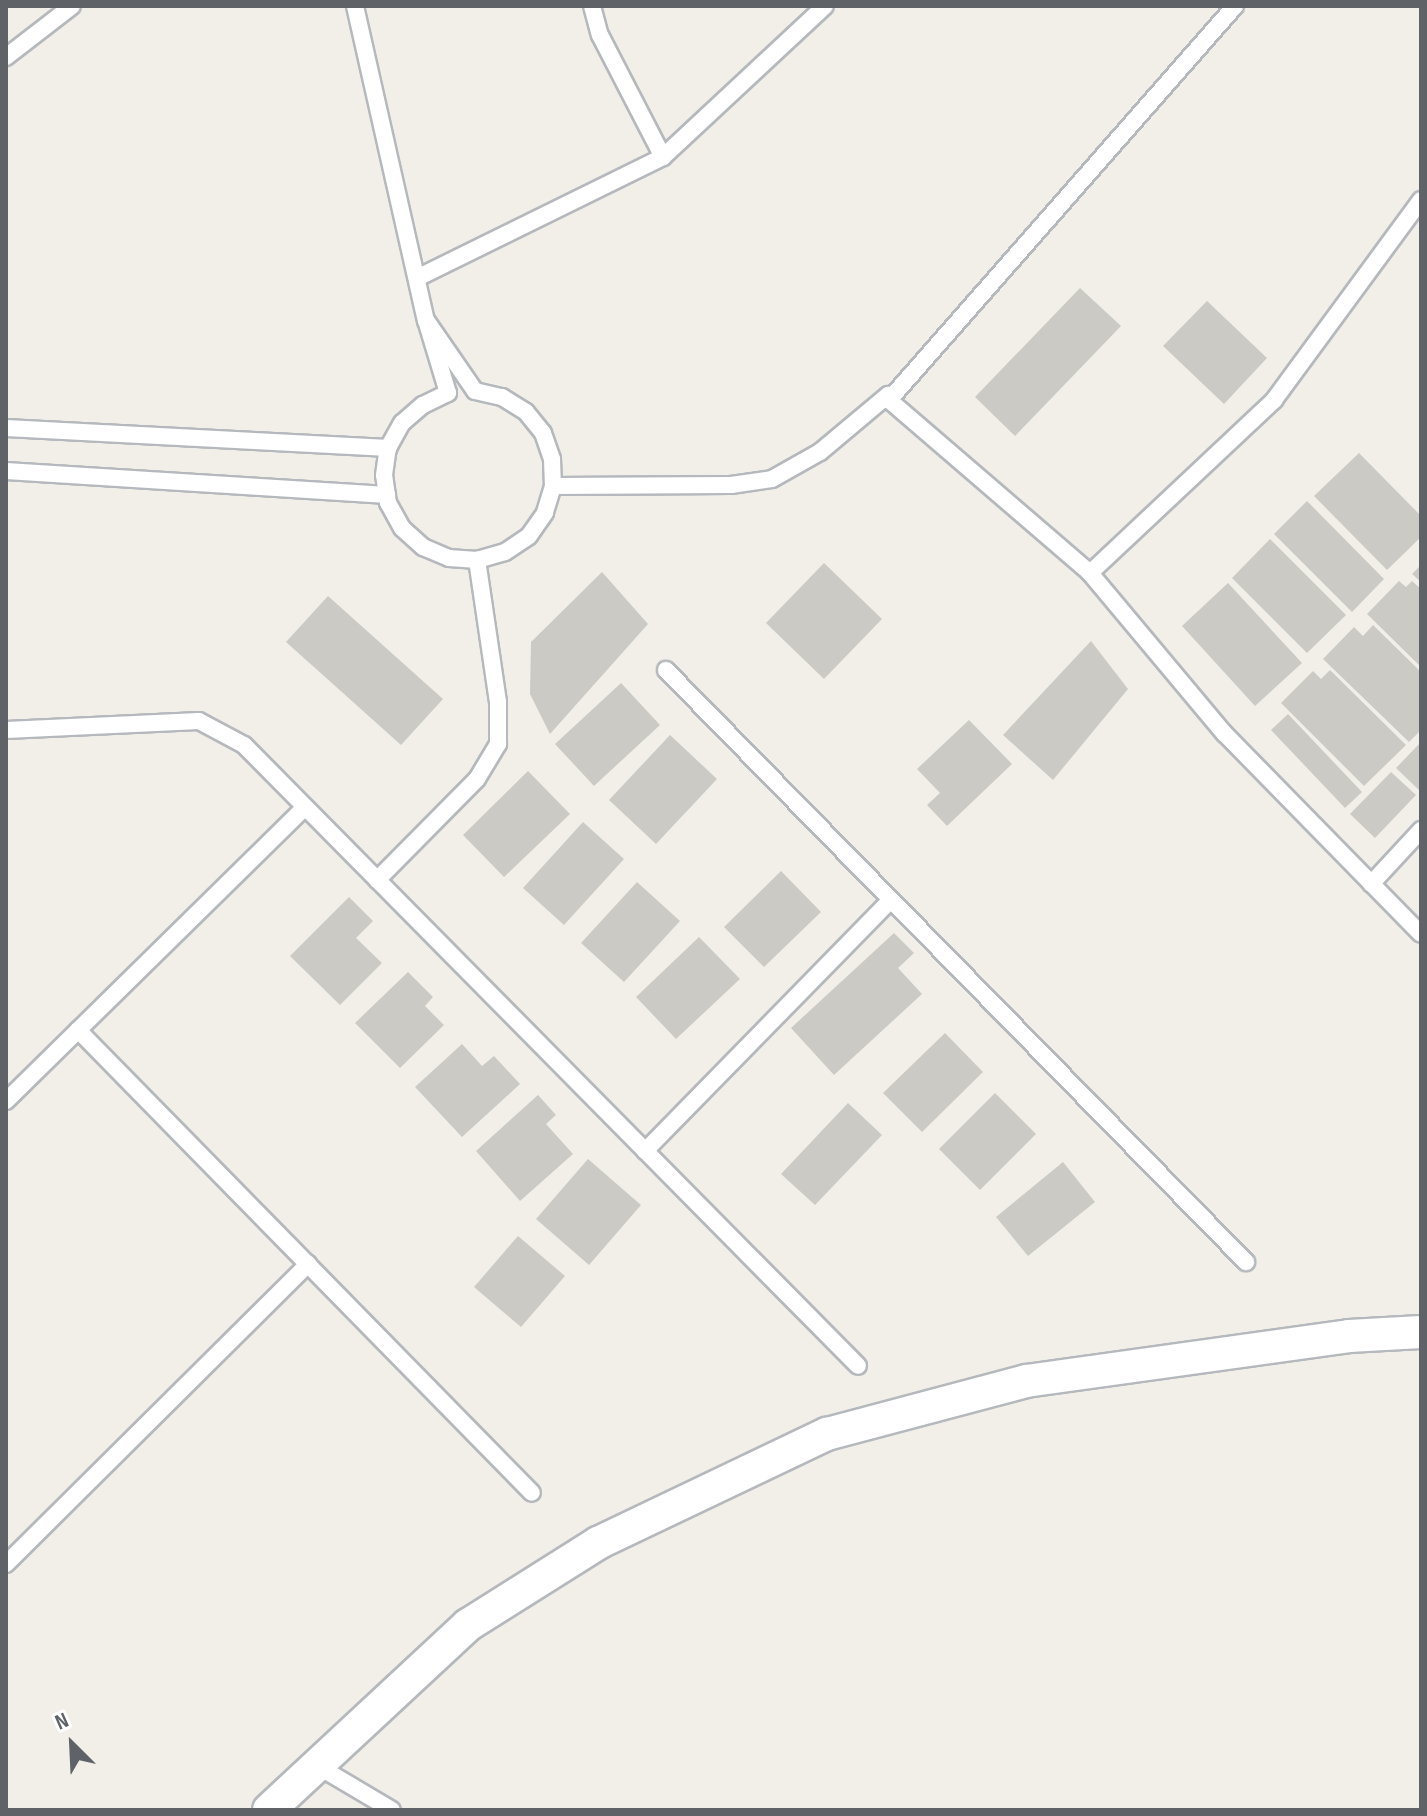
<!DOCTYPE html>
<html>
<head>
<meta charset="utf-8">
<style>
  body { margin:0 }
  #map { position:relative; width:1427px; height:1816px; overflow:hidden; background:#f1efe8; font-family:"Sofia Sans Condensed",sans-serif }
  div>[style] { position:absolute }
  .building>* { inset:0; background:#cccac5 }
  .roads { filter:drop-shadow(2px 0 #b5b8bc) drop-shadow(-2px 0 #b5b8bc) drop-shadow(0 2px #b5b8bc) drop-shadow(0 -2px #b5b8bc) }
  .lane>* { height:16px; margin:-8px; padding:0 8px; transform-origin:8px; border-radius:8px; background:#fff }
  .street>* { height:32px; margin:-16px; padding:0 16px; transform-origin:16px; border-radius:16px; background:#fff }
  span { translate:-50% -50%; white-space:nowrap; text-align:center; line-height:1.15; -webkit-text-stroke:7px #fff; paint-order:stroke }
  .frame { position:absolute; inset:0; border:8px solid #5f6368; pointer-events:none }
  .north { position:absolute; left:32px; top:1704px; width:80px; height:80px; -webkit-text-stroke:6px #fff; paint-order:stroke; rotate:336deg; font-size:22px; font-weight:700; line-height:32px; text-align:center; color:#5f6368 }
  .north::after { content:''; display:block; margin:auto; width:28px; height:36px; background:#5f6368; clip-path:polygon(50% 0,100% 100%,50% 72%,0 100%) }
</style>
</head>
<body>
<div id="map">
  <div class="building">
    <i style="clip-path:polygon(1080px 288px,1121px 326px,1015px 436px,975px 397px)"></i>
    <i style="clip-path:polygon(1207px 301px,1267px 358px,1224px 404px,1163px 346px)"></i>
    <i style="clip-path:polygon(1359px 453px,1421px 516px,1421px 537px,1387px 570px,1314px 496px)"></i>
    <i style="clip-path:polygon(1307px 501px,1384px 579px,1352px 612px,1274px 534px)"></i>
    <i style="clip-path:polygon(1270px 539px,1346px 615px,1307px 653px,1232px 578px)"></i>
    <i style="clip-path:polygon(824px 563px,882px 619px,824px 679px,766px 623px)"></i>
    <i style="clip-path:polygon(1421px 565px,1421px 582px,1412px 574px)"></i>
    <i style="clip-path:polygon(602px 572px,648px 624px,550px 734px,530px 694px,531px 642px)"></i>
    <i style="clip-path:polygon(1399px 581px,1406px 587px,1412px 581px,1421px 589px,1421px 667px,1367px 614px)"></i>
    <i style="clip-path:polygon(1228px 583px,1302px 663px,1255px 706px,1182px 626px)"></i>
    <i style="clip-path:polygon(328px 596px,443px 699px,401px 745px,286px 642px)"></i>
    <i style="clip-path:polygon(1373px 625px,1421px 672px,1421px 730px,1409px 742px,1323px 659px,1354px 627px,1363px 636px)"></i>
    <i style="clip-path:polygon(1091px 641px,1128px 689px,1053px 780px,1003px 735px)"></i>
    <i style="clip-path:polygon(1330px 670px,1406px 745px,1364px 786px,1281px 703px,1313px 671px,1321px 679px)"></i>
    <i style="clip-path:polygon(621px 683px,660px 725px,594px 786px,555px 744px)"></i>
    <i style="clip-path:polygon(1288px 714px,1362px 792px,1345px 808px,1271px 730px)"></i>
    <i style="clip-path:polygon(969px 720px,1012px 764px,947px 826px,927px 805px,940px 793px,917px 769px)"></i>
    <i style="clip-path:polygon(670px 735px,717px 779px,656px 844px,609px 800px)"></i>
    <i style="clip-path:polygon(1421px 742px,1421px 792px,1396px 768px)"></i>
    <i style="clip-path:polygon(528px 771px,570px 814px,504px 877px,463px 835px)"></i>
    <i style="clip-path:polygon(1391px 772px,1416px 795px,1375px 838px,1350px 814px)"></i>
    <i style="clip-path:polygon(583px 822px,624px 859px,564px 925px,523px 888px)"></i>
    <i style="clip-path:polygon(781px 871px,821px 912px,764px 967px,724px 927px)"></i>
    <i style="clip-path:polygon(637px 882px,680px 921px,624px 982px,581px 943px)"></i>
    <i style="clip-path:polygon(349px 897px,373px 921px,356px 938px,382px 963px,340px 1005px,290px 956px)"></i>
    <i style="clip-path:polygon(894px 933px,914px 953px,898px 968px,922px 994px,834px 1075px,791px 1028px)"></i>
    <i style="clip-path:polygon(699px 937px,740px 979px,676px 1039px,636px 997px)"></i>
    <i style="clip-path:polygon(408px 972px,433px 997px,425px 1006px,444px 1025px,400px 1068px,355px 1023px)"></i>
    <i style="clip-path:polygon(945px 1033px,983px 1072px,922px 1132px,883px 1093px)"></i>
    <i style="clip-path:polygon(462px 1044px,482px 1066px,494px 1056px,520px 1084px,462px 1137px,415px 1087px)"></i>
    <i style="clip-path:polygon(995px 1093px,1036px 1134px,980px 1190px,939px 1149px)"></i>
    <i style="clip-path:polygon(538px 1095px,556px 1115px,546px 1124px,573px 1154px,520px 1201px,476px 1151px)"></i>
    <i style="clip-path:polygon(848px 1103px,882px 1135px,815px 1205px,781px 1174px)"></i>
    <i style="clip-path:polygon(588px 1159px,641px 1205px,589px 1265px,536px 1219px)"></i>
    <i style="clip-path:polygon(1063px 1162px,1095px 1202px,1028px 1256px,996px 1217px)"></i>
    <i style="clip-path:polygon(518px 1236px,565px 1276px,521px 1327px,474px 1287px)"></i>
  </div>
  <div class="roads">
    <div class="lane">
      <i style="left:355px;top:6px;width:322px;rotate:77.3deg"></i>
      <i style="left:592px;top:6px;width:30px;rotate:75deg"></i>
      <i style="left:600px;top:35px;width:137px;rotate:62.7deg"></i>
      <i style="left:6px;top:57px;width:83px;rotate:-37.7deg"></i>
      <i style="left:417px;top:278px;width:274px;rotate:-26.2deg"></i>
      <i style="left:663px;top:157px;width:221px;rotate:-43deg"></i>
      <i style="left:426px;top:320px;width:86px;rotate:55.4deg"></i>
      <i style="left:475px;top:391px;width:28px;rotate:13deg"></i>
      <i style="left:502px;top:397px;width:28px;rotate:32deg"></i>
      <i style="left:526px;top:412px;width:27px;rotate:51deg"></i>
      <i style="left:543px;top:433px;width:28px;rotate:71deg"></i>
      <i style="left:552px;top:459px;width:27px;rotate:88deg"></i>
      <i style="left:553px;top:486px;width:28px;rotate:107deg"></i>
      <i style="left:545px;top:513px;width:28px;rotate:125deg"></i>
      <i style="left:529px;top:536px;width:29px;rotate:146deg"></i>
      <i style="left:505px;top:552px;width:29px;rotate:164deg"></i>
      <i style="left:477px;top:560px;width:28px;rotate:-176deg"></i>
      <i style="left:449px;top:558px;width:28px;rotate:-157deg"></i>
      <i style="left:423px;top:547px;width:28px;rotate:-138deg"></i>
      <i style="left:402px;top:528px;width:29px;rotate:-119deg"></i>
      <i style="left:388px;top:503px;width:28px;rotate:-98deg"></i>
      <i style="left:384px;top:475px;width:27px;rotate:-82deg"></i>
      <i style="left:388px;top:448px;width:29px;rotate:-61deg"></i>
      <i style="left:402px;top:423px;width:28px;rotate:-41deg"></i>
      <i style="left:423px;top:405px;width:28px;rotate:-26deg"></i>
      <i style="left:448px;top:393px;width:76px;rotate:-106.8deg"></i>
      <i style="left:889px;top:400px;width:265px;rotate:40.7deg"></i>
      <i style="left:1090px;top:573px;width:209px;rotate:50.1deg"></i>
      <i style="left:1224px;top:733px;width:281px;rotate:45.6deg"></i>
      <i style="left:6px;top:428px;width:383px;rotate:3deg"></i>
      <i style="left:6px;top:471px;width:382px;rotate:3.6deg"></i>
      <i style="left:553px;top:486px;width:178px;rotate:-0.3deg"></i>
      <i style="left:731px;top:485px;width:41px;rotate:-8.3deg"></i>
      <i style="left:772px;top:479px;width:55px;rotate:-29.4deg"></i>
      <i style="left:820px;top:452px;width:89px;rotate:-40deg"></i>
      <i style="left:888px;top:395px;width:5px;rotate:79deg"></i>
      <i style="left:889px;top:400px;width:524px;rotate:-48.71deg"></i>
      <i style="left:1090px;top:573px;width:253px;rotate:-43.2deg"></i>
      <i style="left:1274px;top:400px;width:248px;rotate:-53.7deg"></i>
      <i style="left:666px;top:670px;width:829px;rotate:45.59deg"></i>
      <i style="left:6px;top:730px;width:193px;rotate:-2.7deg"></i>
      <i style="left:199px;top:721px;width:51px;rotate:28.1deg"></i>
      <i style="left:244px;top:745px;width:873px;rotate:45.32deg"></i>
      <i style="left:377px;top:880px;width:142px;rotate:-45.3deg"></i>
      <i style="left:477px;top:779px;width:41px;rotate:-59deg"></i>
      <i style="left:498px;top:744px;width:42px;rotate:-90deg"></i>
      <i style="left:498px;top:702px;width:144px;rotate:-98.4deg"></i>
      <i style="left:1371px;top:884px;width:74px;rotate:-47.2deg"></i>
      <i style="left:78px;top:1030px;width:648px;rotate:45.56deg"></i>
      <i style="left:6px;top:1101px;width:419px;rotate:-44.5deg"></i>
      <i style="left:645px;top:1151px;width:351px;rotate:-45.6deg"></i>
      <i style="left:6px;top:1564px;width:426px;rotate:-44.8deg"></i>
      <i style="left:316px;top:1765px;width:88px;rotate:30.6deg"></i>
    </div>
    <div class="street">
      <i style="left:269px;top:1810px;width:272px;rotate:-42.9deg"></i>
      <i style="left:468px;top:1625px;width:154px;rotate:-32.2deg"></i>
      <i style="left:598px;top:1543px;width:254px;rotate:-25.5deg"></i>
      <i style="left:827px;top:1434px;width:206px;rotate:-14.9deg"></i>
      <i style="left:1026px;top:1381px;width:326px;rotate:-7.9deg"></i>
      <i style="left:1349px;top:1336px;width:72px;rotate:-3.2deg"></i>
    </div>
  </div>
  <div class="frame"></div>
  <div class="north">N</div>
</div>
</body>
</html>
